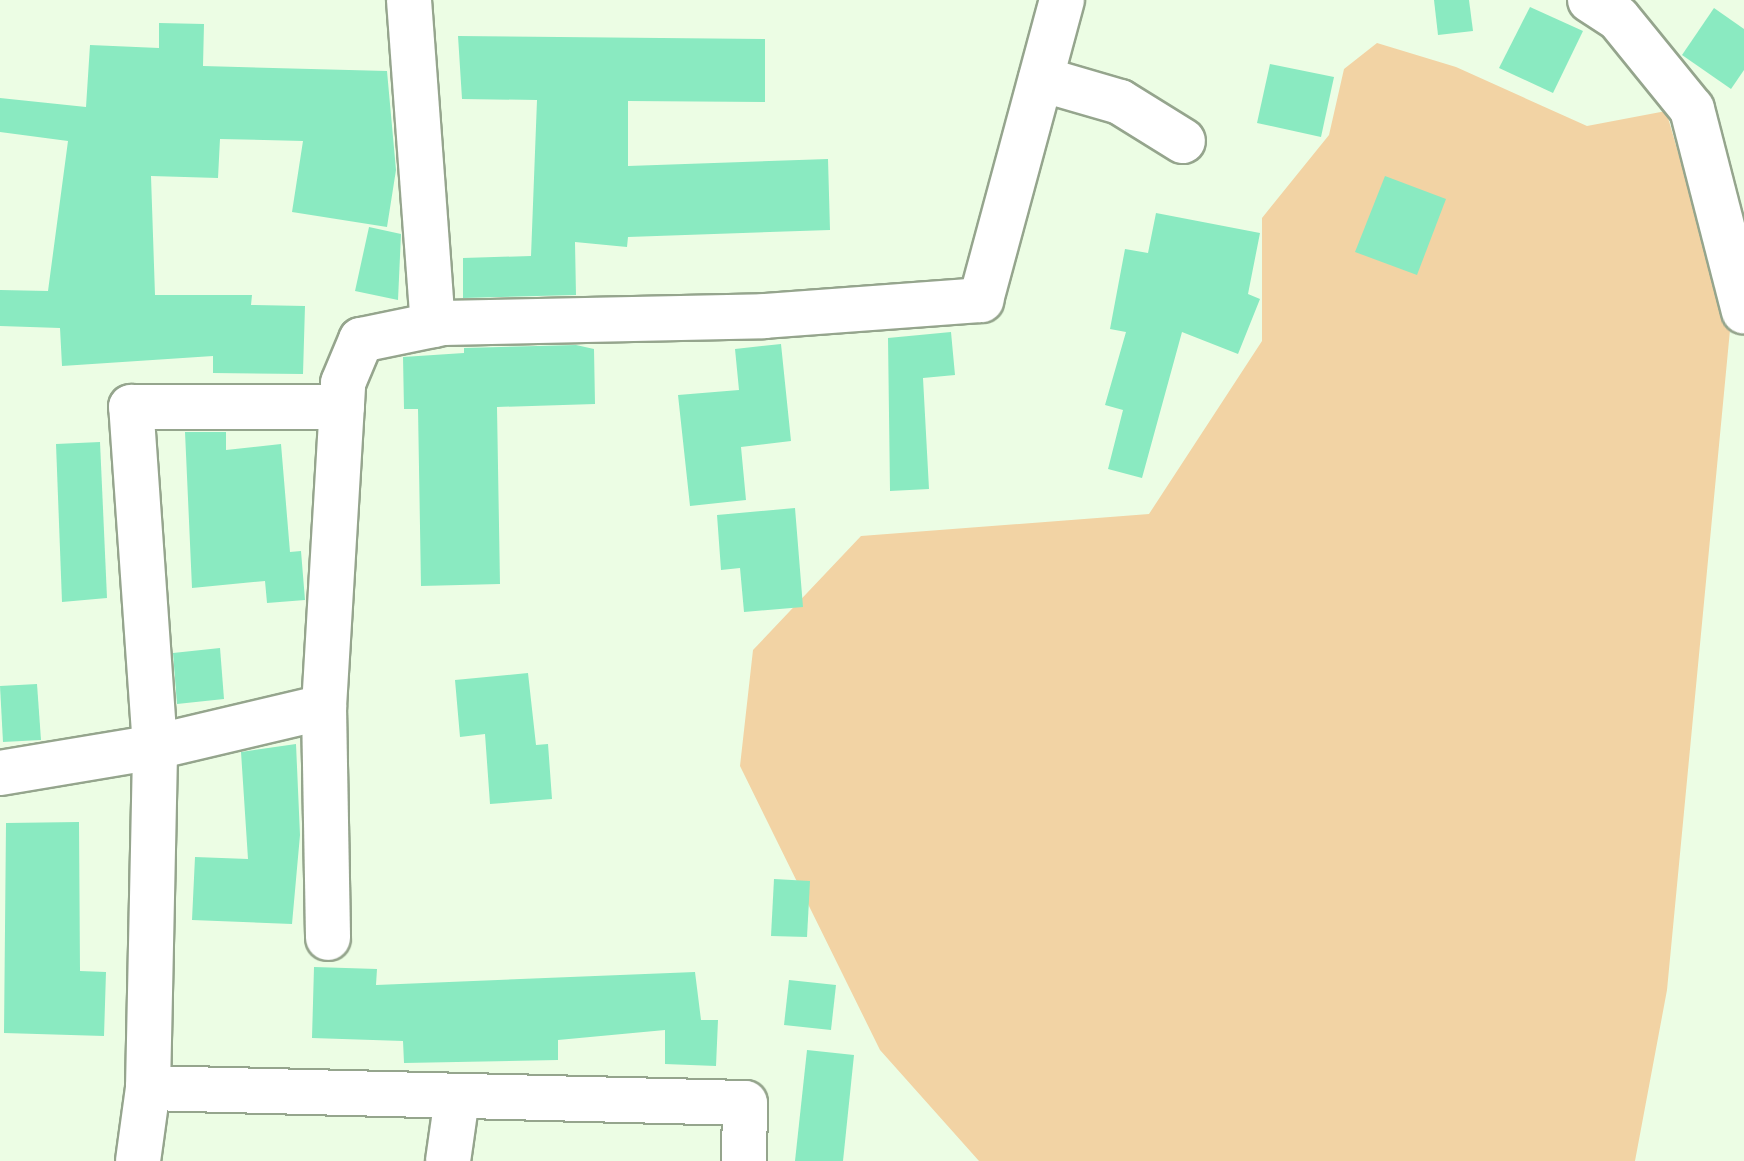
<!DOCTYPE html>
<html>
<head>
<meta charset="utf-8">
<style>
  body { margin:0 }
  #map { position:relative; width:1744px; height:1161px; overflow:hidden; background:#ecfde4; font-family:Lora,serif }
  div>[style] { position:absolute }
  .green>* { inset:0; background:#f2d3a4 }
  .building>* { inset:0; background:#8aeac1 }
  .roads { filter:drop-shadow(2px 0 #95a58d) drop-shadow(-2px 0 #95a58d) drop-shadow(0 2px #95a58d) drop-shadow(0 -2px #95a58d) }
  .street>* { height:44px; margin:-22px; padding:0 22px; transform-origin:22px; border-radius:22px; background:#fff }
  span { translate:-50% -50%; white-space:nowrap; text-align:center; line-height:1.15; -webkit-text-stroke:8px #ecfde4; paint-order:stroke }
</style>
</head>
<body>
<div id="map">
  <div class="green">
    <i style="clip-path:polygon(1377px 43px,1456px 67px,1587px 126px,1666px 111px,1730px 330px,1667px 990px,1635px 1161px,979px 1161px,880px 1050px,740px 766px,753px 650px,861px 536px,1149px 514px,1262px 341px,1262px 218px,1329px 135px,1344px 69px)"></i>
  </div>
  <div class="building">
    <i style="clip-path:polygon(1434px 0,1469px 0,1473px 31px,1438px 35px)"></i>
    <i style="clip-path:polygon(1530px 7px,1583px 31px,1553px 93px,1499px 68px)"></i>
    <i style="clip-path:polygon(1714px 8px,1744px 29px,1744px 70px,1731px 89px,1682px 55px)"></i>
    <i style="clip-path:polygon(159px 23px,204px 24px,203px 66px,387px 71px,396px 170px,387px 227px,292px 212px,303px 141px,220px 139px,218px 178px,151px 176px,155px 295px,252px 295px,251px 305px,305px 306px,303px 374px,213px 373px,213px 356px,62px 366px,60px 328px,0 326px,0 290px,48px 291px,68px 141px,0 132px,0 98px,86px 107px,90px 45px,159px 48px)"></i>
    <i style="clip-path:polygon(458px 36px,765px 39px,765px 102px,628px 101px,628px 166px,828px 159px,830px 230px,628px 237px,627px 247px,575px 242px,576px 295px,463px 298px,463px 258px,531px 256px,537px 100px,462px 99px)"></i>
    <i style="clip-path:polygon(1270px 64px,1334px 77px,1321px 137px,1257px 123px)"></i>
    <i style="clip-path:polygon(1385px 176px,1446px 199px,1417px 275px,1355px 252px)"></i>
    <i style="clip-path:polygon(1156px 213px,1260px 233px,1248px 294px,1260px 299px,1238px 354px,1182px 332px,1142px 478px,1108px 469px,1123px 410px,1105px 405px,1126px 332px,1110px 329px,1125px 249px,1148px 253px)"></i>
    <i style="clip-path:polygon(369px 227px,401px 234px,398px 300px,355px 291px)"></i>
    <i style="clip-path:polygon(951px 332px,955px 375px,923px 378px,929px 489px,890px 491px,888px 338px)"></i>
    <i style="clip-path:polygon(781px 344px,791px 441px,741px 447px,746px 500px,690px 506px,678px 395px,739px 390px,735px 349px)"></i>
    <i style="clip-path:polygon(576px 345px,594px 349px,595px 404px,497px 407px,500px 584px,421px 586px,418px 409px,404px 409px,403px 357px,464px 353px,464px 348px)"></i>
    <i style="clip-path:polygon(185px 432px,226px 432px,226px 450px,281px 444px,290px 552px,301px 551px,305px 600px,267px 603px,265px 581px,192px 588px)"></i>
    <i style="clip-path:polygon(100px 442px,107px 598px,62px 602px,56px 444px)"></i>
    <i style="clip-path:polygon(795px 508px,803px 607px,744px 612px,740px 568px,721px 570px,717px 515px)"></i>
    <i style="clip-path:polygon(220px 648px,224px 699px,177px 704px,173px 653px)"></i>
    <i style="clip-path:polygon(528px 673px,536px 745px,548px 744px,552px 799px,490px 804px,485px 734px,460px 737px,455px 680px)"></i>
    <i style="clip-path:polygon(37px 684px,41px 740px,3px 742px,0 686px)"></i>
    <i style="clip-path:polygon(296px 744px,300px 835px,292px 924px,192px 920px,195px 857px,248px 859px,241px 752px)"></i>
    <i style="clip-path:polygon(79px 822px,80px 971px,106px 972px,104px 1036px,4px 1033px,6px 823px)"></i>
    <i style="clip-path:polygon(774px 879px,810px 881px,807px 937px,771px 936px)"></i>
    <i style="clip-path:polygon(314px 967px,377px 969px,376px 985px,695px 972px,701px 1020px,718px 1020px,716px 1066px,665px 1064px,665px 1030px,558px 1040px,558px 1060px,404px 1063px,403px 1041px,312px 1038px)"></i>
    <i style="clip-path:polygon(789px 980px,836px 985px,831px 1030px,784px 1025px)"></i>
    <i style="clip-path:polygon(807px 1050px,854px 1055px,843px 1161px,795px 1161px)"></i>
  </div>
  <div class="roads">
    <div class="street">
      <i style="left:409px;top:0;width:326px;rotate:85.8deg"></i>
      <i style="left:1590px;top:0;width:33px;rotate:33deg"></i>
      <i style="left:1618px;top:18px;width:117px;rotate:50.9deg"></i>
      <i style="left:1692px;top:109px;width:209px;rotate:75.6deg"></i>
      <i style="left:1041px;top:79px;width:82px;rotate:16.2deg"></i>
      <i style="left:1120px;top:102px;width:74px;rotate:31.8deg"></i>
      <i style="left:324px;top:707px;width:231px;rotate:89deg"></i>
      <i style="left:0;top:773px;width:157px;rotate:-9.5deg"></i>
      <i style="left:155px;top:747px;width:174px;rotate:-13.3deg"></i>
      <i style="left:324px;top:707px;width:325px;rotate:-86.6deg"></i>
      <i style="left:343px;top:383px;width:47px;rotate:-67.3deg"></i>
      <i style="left:361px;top:340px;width:84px;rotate:-11.7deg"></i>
      <i style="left:443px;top:323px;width:321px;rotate:-1.2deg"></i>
      <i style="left:764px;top:316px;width:218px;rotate:-4.2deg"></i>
      <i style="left:981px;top:300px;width:311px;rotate:-74.9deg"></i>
      <i style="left:148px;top:1088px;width:597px;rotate:1.44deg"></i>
      <i style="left:745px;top:1103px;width:58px;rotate:91deg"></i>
      <i style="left:138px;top:1161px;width:74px;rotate:-82.2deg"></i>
      <i style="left:148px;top:1088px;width:341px;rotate:-88.8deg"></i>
      <i style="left:155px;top:747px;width:341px;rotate:-94deg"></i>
      <i style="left:131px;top:407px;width:211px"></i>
      <i style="left:448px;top:1161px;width:64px;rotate:-81.9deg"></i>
    </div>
  </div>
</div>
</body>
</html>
